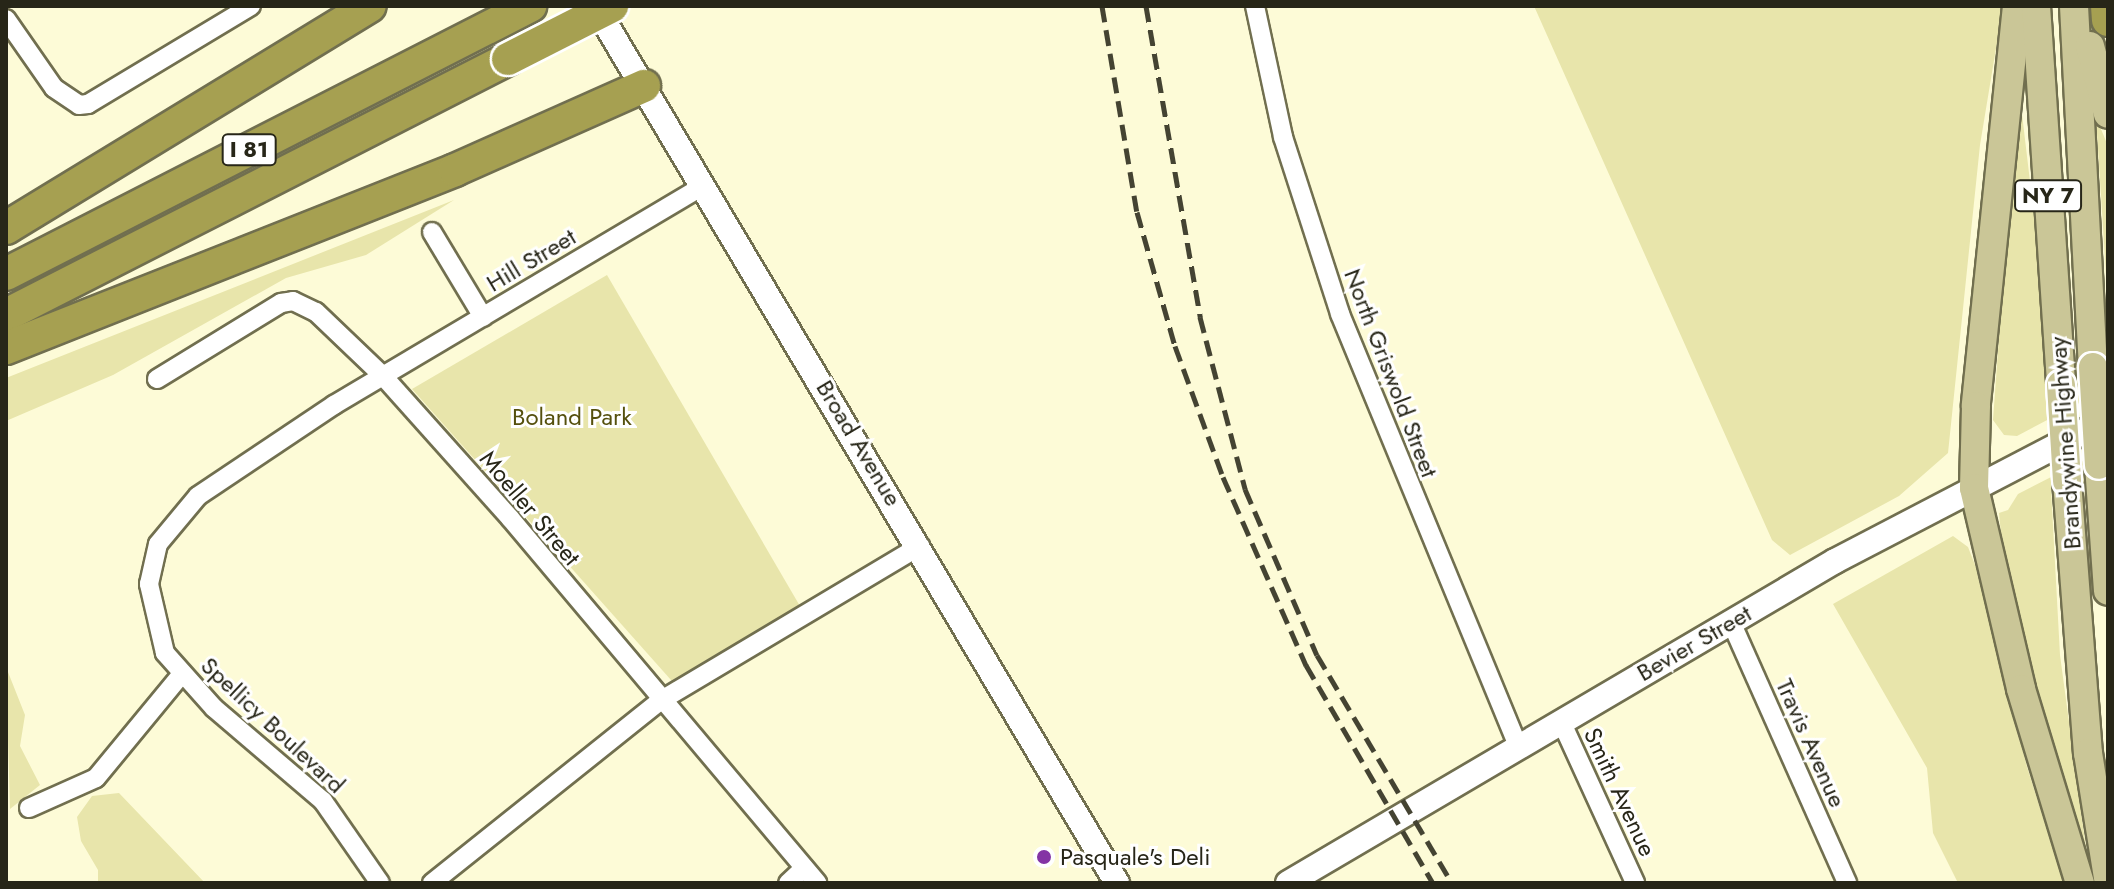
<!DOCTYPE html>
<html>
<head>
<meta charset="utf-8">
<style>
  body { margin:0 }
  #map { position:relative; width:2114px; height:889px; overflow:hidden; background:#fdfbd7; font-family:Jost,sans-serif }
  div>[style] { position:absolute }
  .green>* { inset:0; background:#e8e5ab }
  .roads { filter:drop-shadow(2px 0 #716f4f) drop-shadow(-2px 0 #716f4f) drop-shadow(0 2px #716f4f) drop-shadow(0 -2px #716f4f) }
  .street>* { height:18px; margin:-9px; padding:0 9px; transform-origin:9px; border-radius:9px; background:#fff }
  .secondary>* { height:24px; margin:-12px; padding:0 12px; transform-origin:12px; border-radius:12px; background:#fff }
  .primary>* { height:28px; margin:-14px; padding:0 14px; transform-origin:14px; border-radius:14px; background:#cac697 }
  .highway>* { height:32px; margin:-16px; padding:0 16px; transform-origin:16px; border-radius:16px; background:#a6a051 }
  .rail>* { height:5px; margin-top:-2.5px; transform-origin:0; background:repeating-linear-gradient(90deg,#444332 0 16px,transparent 0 24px) }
  .bridges { filter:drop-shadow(2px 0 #fff) drop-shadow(-2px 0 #fff) drop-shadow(0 2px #fff) drop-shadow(0 -2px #fff) }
  .primary-bridge>* { height:28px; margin:-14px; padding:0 14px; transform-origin:14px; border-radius:14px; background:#cac697 }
  .highway-bridge>* { height:32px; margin:-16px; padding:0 16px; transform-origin:16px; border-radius:16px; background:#a6a051 }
  .dots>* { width:22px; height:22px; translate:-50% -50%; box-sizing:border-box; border:4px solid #fff; border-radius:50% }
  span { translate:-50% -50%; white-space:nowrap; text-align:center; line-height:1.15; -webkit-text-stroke:6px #fff; paint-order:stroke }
  .shield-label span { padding:2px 6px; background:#fff; border:2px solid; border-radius:6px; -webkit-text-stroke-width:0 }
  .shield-label { font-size:22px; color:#272618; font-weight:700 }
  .street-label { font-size:24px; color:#272618 }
  .park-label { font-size:24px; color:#55500d }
  .poi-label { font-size:24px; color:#272618 }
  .left { translate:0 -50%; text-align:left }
  .frame { position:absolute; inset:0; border:8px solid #272618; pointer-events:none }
</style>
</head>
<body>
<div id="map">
  <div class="green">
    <i style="clip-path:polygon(1534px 6px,2003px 6px,1980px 145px,1948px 453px,1899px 496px,1790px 555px,1772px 540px)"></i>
    <i style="clip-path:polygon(2022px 114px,2036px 232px,2047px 412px,2108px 380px,2108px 388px,2017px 436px,2004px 435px,1993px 420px,2008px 214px)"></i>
    <i style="clip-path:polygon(2096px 117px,2108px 146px,2108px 305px)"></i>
    <i style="clip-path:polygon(454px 200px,366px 255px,286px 278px,113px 375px,6px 421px,6px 378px)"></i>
    <i style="clip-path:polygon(607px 275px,804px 613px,679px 689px,412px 389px)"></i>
    <i style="clip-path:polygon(2108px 448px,2108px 460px,2051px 489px,2060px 655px,2087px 856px,2081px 858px,2004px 565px,1999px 513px,2008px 510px,2018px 494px)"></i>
    <i style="clip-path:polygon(1953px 536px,1968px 547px,1977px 570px,2027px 767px,2064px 883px,1958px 883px,1933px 833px,1927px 768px,1833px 604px)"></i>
    <i style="clip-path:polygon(6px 667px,25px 715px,20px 746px,40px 785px,10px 809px)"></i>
    <i style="clip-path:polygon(119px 793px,205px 883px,98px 883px,98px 870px,81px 841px,77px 817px,92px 796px)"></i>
  </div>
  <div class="roads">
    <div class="street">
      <i style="left:1255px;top:6px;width:134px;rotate:77.9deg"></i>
      <i style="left:1283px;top:137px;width:186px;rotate:72.1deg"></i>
      <i style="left:1340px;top:314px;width:467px;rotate:67.6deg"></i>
      <i style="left:6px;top:19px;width:84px;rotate:55.2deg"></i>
      <i style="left:54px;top:88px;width:30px;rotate:34deg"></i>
      <i style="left:79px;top:105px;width:9px;rotate:-6deg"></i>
      <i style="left:88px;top:104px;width:190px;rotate:-31deg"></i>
      <i style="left:432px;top:232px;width:99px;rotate:59deg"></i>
      <i style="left:157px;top:379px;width:145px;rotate:-31.5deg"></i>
      <i style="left:281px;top:303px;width:12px;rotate:-9deg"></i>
      <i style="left:293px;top:301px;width:25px;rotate:26deg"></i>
      <i style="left:316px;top:312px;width:93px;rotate:43.7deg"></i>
      <i style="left:383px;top:376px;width:191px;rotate:48.2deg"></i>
      <i style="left:510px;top:518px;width:477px;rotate:49.9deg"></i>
      <i style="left:1731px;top:622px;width:286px;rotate:66deg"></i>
      <i style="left:1561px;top:721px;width:178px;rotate:65.4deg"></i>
      <i style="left:29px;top:808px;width:73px;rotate:-24.1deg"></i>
      <i style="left:96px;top:778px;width:134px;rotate:-50.5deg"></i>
      <i style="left:380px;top:883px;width:100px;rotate:-124.8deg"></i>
      <i style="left:323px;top:801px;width:143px;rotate:-139.5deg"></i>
      <i style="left:214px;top:708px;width:74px;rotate:-131.7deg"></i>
      <i style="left:165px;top:653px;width:71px;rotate:-103.1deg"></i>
      <i style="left:149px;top:584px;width:41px;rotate:-77.3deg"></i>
      <i style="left:158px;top:544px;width:62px;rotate:-50.2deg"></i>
      <i style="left:198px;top:496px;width:164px;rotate:-33.8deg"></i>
      <i style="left:334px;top:405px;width:430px;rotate:-30.7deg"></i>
      <i style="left:432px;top:883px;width:292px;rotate:-38.6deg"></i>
      <i style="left:660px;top:701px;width:303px;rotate:-30.8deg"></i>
      <i style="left:788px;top:883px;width:22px;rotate:-43deg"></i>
    </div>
    <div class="secondary">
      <i style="left:595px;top:6px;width:1021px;rotate:59.24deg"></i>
      <i style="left:1288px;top:883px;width:635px;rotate:-30.48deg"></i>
      <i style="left:1835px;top:561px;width:308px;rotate:-27.5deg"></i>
    </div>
    <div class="primary">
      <i style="left:2017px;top:6px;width:402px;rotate:95.9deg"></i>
      <i style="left:1976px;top:406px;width:82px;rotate:91.4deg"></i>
      <i style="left:1974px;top:488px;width:206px;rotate:76.8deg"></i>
      <i style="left:2021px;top:689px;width:203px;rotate:73.1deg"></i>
      <i style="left:2036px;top:6px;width:380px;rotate:86.2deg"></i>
      <i style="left:2074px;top:6px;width:361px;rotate:87deg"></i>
      <i style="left:2090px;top:46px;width:70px;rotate:75.2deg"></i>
      <i style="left:2099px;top:465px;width:126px;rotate:85.9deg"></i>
      <i style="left:2067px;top:481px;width:273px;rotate:85.6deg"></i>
      <i style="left:2088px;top:753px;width:127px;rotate:80.9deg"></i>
    </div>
    <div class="highway">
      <i style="left:2107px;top:6px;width:14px;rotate:86deg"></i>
      <i style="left:6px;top:228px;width:426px;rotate:-31.4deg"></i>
      <i style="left:6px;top:274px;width:589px;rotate:-27.09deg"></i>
      <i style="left:6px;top:315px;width:564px;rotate:-27.02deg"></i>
      <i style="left:6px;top:348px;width:483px;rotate:-21.6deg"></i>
      <i style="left:455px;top:170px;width:207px;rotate:-24deg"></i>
    </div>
  </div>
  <div class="rail">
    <i style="left:1102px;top:6px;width:209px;rotate:80.4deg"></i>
    <i style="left:1137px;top:212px;width:139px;rotate:74.2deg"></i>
    <i style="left:1175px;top:346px;width:140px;rotate:69.9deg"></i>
    <i style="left:1223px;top:477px;width:206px;rotate:66.2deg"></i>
    <i style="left:1306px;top:665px;width:252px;rotate:59.8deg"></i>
    <i style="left:1146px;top:6px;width:316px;rotate:80.1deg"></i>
    <i style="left:1200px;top:317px;width:178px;rotate:75.3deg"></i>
    <i style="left:1245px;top:489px;width:181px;rotate:66.6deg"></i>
    <i style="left:1317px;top:655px;width:265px;rotate:59.4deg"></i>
  </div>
  <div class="bridges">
    <div class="primary-bridge">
      <i style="left:2093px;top:367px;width:98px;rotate:86.5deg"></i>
      <i style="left:2061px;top:385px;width:96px;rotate:86.4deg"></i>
    </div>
    <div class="highway-bridge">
      <i style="left:508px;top:59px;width:117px;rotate:-27deg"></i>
    </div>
  </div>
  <div class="dots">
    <i style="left:1044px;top:857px;background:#8434a4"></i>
  </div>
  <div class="shield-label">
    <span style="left:249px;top:150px">I 81</span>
    <span style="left:2048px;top:196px">NY 7</span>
  </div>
  <div class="street-label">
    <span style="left:531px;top:260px;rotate:-31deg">Hill Street</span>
    <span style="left:1391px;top:373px;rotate:69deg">North Griswold Street</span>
    <span style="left:859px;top:443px;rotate:59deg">Broad Avenue</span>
    <span style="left:2065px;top:443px;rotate:-94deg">Brandywine Highway</span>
    <span style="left:530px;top:508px;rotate:50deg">Moeller Street</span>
    <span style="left:1694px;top:643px;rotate:-30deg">Bevier Street</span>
    <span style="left:273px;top:725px;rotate:43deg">Spellicy Boulevard</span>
    <span style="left:1811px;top:743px;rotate:66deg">Travis Avenue</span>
    <span style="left:1620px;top:792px;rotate:65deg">Smith Avenue</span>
  </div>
  <div class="park-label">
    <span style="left:572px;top:417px">Boland Park</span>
  </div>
  <div class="poi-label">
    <span class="left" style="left:1060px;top:857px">Pasquale's Deli</span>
  </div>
  <div class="frame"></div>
</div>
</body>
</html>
